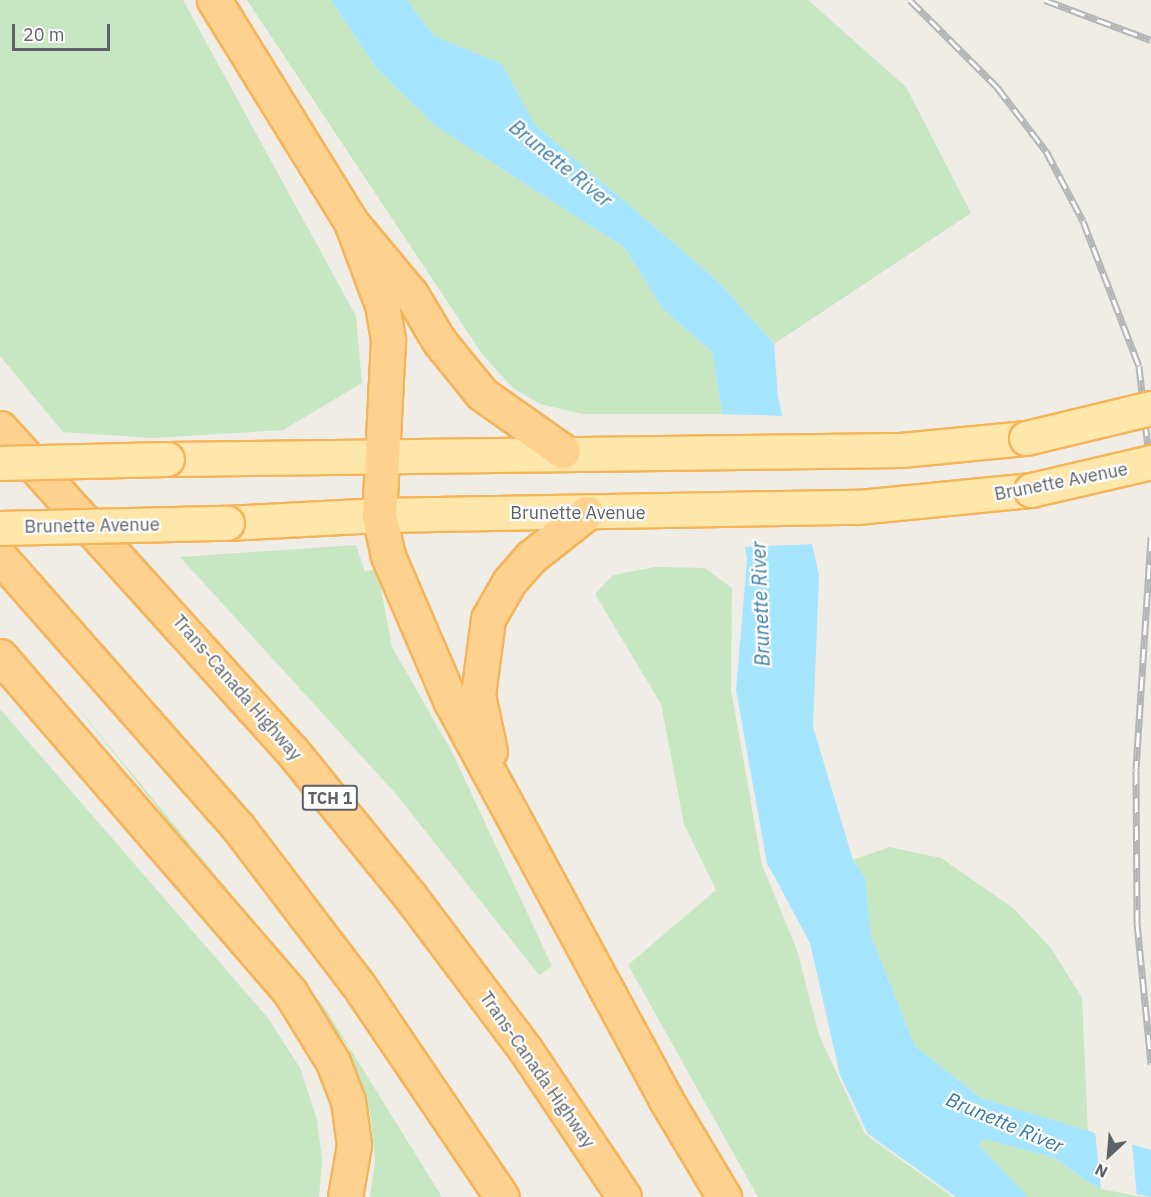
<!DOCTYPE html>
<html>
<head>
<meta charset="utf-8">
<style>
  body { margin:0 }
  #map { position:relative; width:1151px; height:1197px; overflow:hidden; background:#f0ece6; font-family:"IBM Plex Sans",sans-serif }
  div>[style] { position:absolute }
  .green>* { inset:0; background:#c7e7c2 }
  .water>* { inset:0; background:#a6e5ff }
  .pier>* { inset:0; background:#f0ece6 }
  .roads { filter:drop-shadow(2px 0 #f4b45a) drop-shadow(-2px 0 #f4b45a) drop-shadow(0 2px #f4b45a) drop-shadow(0 -2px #f4b45a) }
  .primary>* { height:33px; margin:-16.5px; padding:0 16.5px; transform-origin:16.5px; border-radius:16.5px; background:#ffe6ab }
  .highway>* { height:33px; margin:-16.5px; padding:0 16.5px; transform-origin:16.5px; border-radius:16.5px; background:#fed28e }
  .rail>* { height:7px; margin-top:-3.5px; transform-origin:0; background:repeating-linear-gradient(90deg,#fff 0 14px,#b4b5b6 0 28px); box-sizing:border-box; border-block:2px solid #b4b5b6 }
  .bridges { filter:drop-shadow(2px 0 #f4b45a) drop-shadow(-2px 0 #f4b45a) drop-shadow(0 2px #f4b45a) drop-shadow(0 -2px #f4b45a) }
  .primary-bridge>* { height:33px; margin:-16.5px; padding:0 16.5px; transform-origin:16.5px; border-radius:16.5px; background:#ffe6ab }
  span { translate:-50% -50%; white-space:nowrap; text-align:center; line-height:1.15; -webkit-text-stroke:4.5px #fff; paint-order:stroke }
  .shield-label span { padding:2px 4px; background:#fff; border:2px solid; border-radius:4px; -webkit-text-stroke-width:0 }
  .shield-label { font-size:16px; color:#5d6266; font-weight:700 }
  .street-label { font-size:18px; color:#5d6266 }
  .water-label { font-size:20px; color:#3b7ba2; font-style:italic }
  .north { position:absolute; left:1079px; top:1125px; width:60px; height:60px; -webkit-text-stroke:4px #fff; paint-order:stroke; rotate:206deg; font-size:16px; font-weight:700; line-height:24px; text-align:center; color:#5d6266 }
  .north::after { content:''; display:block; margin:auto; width:21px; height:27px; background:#5d6266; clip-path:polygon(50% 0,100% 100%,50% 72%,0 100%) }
  .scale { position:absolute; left:12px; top:24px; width:98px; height:27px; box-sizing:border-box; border:3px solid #5d6266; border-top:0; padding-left:8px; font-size:18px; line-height:21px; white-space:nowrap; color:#5d6266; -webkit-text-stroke:4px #fff; paint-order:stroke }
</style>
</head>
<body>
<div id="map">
  <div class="green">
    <i style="clip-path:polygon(0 0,183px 0,356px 316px,362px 383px,283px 430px,152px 438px,63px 432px,0 356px)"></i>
    <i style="clip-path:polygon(247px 0,331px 0,377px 69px,437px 127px,625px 248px,663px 309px,712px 352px,723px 414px,582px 414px,540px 404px,513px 388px,482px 354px)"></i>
    <i style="clip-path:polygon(407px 0,808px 0,906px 87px,971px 213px,774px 344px,718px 281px,535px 125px,502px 64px,434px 36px)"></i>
    <i style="clip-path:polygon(356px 545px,365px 572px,377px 568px,392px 647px,452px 752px,552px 966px,539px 975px,396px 794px,180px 557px)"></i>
    <i style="clip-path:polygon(655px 567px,705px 568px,732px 588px,731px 690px,762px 865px,797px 950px,819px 1035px,865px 1134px,953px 1197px,758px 1197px,628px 965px,716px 890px,684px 824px,661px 704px,595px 594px,613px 575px)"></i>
    <i style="clip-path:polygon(64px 691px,325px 1008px,442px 1197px,370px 1197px,375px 1161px,370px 1112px,348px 1046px)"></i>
    <i style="clip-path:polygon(0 709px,268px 1018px,300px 1068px,317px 1120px,322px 1160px,319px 1197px,0 1197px)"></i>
    <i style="clip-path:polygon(889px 847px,941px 858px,1013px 908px,1051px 948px,1082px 998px,1088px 1132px,981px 1098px,915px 1046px,871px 935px,865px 877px,853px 860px)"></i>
    <i style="clip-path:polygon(985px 1139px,1055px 1158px,1094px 1186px,1145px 1197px,1028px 1197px,978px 1144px)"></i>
  </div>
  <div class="water">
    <i style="clip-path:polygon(331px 0,407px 0,434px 36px,502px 64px,535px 125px,718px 281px,774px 344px,778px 397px,819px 575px,813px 727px,853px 860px,865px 877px,871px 935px,915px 1046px,981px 1098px,1151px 1150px,1151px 1197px,1094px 1186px,1055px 1158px,985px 1139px,978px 1144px,1028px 1197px,956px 1197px,868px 1134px,840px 1075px,810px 943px,767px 863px,736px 690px,747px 559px,712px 352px,663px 309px,625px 248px,437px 127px,377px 69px)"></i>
  </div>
  <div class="pier">
    <i style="clip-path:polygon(720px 414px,785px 416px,815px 544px,742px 547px)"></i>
    <i style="clip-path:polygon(1095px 1131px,1132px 1144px,1137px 1196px,1101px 1189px)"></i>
  </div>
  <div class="roads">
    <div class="primary">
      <i style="left:167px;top:459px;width:734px;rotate:-0.7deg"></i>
      <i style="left:901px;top:450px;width:126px;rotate:-5.5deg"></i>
      <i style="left:227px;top:523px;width:152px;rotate:-3deg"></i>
      <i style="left:379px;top:515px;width:479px;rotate:-1deg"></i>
      <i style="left:858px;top:507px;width:174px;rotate:-5.6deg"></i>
    </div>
    <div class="highway">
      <i style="left:214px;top:0;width:261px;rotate:58.3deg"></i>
      <i style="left:351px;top:222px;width:94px;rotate:50.2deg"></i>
      <i style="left:411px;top:294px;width:55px;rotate:59.2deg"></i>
      <i style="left:439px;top:341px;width:68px;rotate:50.9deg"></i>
      <i style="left:482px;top:394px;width:99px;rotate:35.1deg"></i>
      <i style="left:351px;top:222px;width:89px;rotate:69.5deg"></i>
      <i style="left:382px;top:305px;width:36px;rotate:80deg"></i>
      <i style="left:388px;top:340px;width:175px;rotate:92.9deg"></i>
      <i style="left:379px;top:515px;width:42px;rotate:77.6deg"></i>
      <i style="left:388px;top:556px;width:159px;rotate:66.7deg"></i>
      <i style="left:451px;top:702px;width:452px;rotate:61.6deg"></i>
      <i style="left:666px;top:1100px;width:113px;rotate:59.1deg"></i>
      <i style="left:0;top:428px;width:435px;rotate:47.9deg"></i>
      <i style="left:292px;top:751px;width:187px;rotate:50.9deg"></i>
      <i style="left:410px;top:896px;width:191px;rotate:53.1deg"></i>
      <i style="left:525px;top:1049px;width:178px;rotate:56.2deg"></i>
      <i style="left:0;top:557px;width:360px;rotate:48.6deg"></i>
      <i style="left:238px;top:827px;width:196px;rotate:52.7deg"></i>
      <i style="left:357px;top:983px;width:258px;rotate:55.9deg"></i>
      <i style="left:0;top:656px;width:444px;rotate:49.2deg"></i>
      <i style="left:290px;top:992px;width:82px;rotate:58.4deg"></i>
      <i style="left:333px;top:1062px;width:42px;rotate:69deg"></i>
      <i style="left:348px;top:1101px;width:44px;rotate:82.2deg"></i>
      <i style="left:354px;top:1145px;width:53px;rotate:99.8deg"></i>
      <i style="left:490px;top:751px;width:57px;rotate:-102.1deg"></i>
      <i style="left:478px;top:695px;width:77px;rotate:-82.5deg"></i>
      <i style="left:488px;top:619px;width:43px;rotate:-60.4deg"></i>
      <i style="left:509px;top:582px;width:33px;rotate:-49deg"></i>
      <i style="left:531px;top:557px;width:71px;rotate:-38.2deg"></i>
    </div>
  </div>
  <div class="rail">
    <i style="left:910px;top:0;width:123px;rotate:45deg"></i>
    <i style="left:997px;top:87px;width:81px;rotate:52.6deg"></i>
    <i style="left:1046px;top:151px;width:79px;rotate:62.1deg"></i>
    <i style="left:1083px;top:221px;width:155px;rotate:68.9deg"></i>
    <i style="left:1139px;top:366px;width:109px;rotate:83.7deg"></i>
    <i style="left:1045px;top:0;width:113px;rotate:20.7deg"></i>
    <i style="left:1151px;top:537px;width:233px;rotate:93.7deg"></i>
    <i style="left:1136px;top:770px;width:153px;rotate:89.6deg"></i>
    <i style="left:1137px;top:923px;width:142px;rotate:84.3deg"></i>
  </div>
  <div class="bridges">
    <div class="primary-bridge">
      <i style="left:1026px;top:438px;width:129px;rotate:-13.5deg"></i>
      <i style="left:0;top:463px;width:167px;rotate:-1.4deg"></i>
      <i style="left:1031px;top:490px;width:123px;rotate:-13.1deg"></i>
      <i style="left:0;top:528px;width:227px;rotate:-1.3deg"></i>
    </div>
  </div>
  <div class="shield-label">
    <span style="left:330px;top:798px">TCH 1</span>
  </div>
  <div class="street-label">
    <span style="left:1061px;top:482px;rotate:-11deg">Brunette Avenue</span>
    <span style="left:578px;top:513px">Brunette Avenue</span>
    <span style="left:92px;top:526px;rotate:-1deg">Brunette Avenue</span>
    <span style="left:237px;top:688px;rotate:49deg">Trans-Canada Highway</span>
    <span style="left:537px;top:1070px;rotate:55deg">Trans-Canada Highway</span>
  </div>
  <div class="water-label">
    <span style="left:561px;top:163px;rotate:39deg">Brunette River</span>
    <span style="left:760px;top:604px;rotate:-92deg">Brunette River</span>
    <span style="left:1005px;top:1122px;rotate:23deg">Brunette River</span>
  </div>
  <div class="north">N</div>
  <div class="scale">20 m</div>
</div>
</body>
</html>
